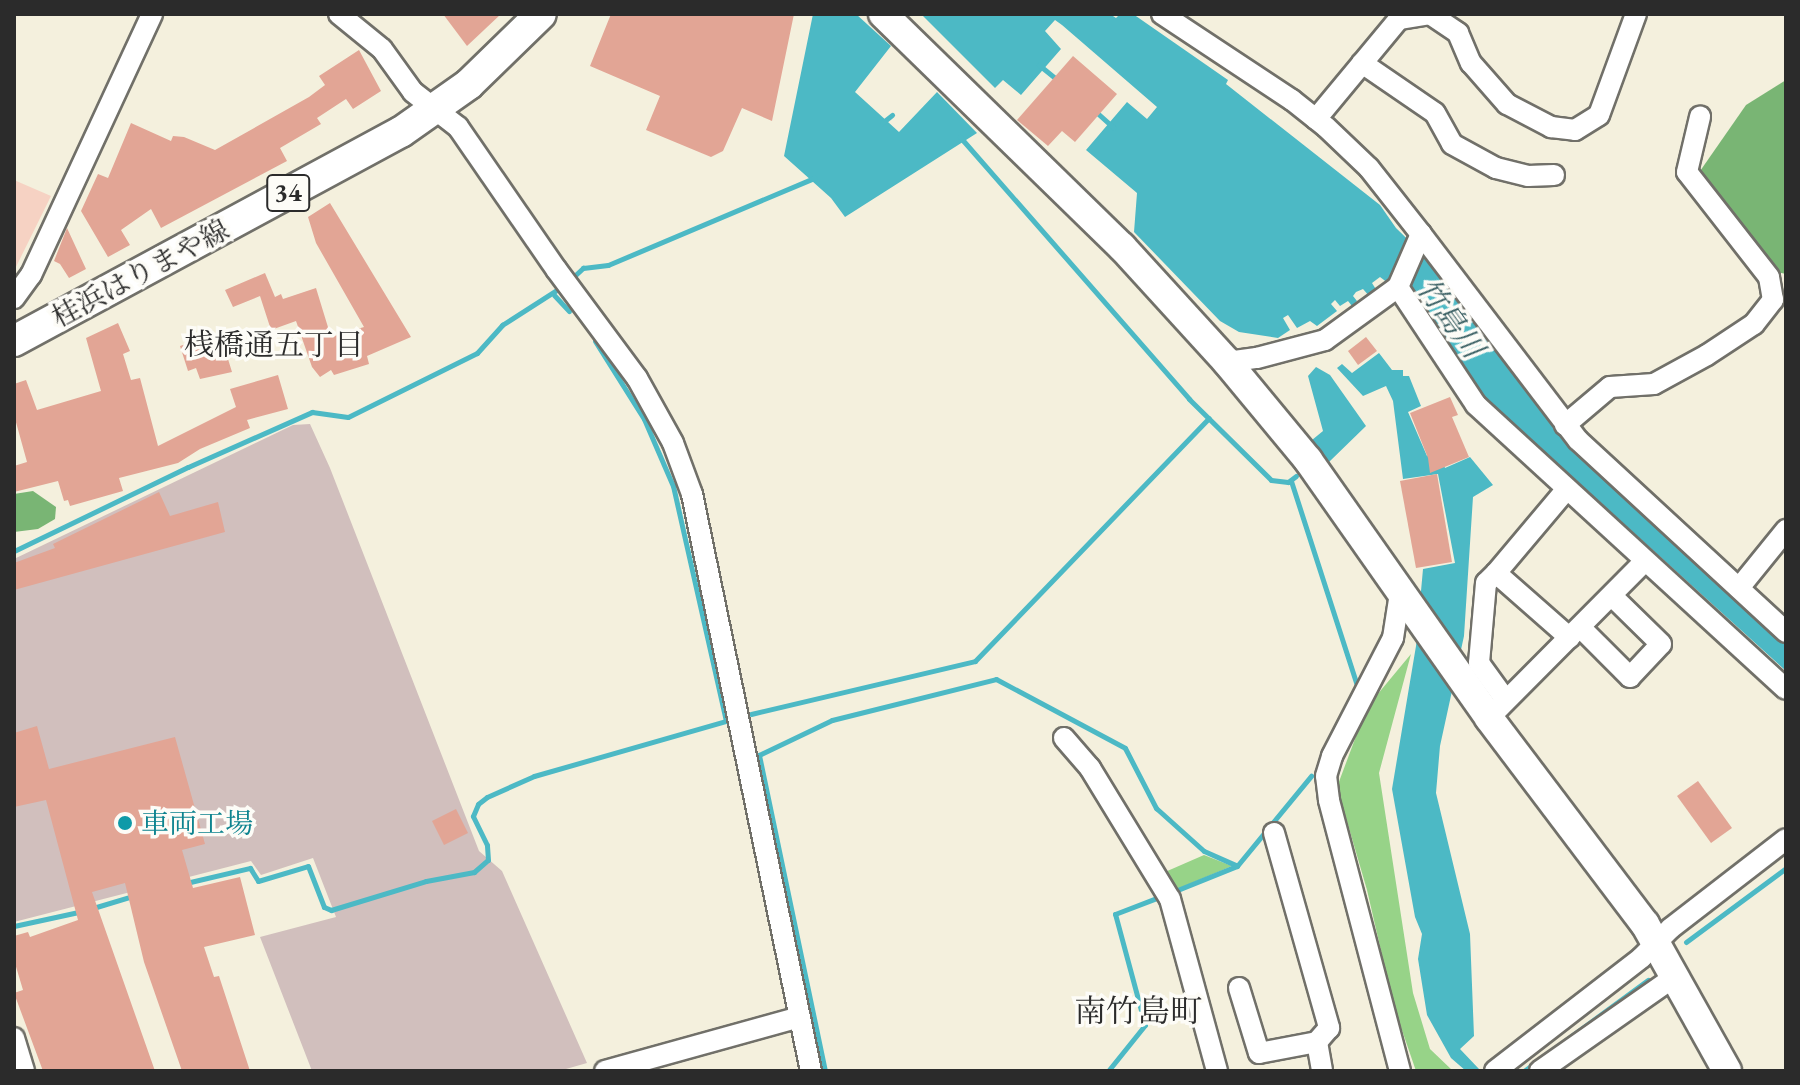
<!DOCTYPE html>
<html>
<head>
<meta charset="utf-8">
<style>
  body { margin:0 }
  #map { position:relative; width:1800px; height:1085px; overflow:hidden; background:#f4f0dd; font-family:"EB Garamond","Noto Serif JP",serif }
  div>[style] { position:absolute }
  .built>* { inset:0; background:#f6d2c3 }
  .industrial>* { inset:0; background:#d1bfbd }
  .green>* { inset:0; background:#97d388 }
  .forest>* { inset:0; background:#79b574 }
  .water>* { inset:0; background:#4cb9c5 }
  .stream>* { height:5px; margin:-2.5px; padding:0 2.5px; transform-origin:2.5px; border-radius:2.5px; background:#4cb9c5 }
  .building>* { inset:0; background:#e2a595 }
  .roads { filter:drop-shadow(2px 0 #717069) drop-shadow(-2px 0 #717069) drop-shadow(0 2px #717069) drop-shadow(0 -2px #717069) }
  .street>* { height:20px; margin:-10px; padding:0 10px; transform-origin:10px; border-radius:10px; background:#fff }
  .secondary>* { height:28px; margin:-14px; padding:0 14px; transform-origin:14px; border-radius:14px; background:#fff }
  .primary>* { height:30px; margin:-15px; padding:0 15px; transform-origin:15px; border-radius:15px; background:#fff }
  .dots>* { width:22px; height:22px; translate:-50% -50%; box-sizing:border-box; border:4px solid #fdfcf7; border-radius:50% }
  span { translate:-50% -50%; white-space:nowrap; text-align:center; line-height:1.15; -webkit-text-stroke:7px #fdfcf7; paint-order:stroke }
  .shield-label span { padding:2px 6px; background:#fdfcf7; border:2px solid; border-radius:6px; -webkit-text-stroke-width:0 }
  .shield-label { font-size:26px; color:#2b2b2b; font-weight:700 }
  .street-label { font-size:28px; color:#2b2b2b }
  .culture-label { font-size:28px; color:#0d838f }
  .left { translate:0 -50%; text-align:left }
  .water-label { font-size:30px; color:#375d61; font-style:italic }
  .neighbourhood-label { font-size:30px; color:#2b2b2b }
  .quarter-label { font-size:32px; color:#2b2b2b }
  .frame { position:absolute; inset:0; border:16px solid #2b2b2b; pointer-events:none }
</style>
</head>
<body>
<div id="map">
  <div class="built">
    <i style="clip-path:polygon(14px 180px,51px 196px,14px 271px)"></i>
  </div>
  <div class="industrial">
    <i style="clip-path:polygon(310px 424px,330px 468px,479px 851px,502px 871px,587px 1063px,559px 1071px,312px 1071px,260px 937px,336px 917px,313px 858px,261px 875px,251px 861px,14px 922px,14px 559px,293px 425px)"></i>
  </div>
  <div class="green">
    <i style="clip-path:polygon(1411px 654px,1379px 773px,1413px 993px,1430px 1049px,1453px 1071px,1416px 1071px,1394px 1007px,1367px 890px,1337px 787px,1367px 707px)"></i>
    <i style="clip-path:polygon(1204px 855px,1232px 866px,1175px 890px,1165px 872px)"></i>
  </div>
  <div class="forest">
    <i style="clip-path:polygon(1786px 80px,1786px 274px,1773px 271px,1698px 174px,1746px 105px)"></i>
    <i style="clip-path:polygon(33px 491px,56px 507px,55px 519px,38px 529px,14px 532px,14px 494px)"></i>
  </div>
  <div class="water">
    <i style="clip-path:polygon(813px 14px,856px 14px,891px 46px,855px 92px,899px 132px,937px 92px,977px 133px,845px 217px,831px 198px,784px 156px)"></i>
    <i style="clip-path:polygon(921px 14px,1110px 14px,1116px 18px,1120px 14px,1133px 14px,1228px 80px,1226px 84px,1380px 205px,1396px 228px,1436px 267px,1557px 431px,1786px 641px,1786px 671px,1483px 396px,1387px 274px,1391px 279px,1388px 283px,1380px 277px,1372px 283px,1377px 291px,1369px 293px,1370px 297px,1363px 289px,1356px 292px,1353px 296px,1357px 301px,1352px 306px,1348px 301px,1340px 306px,1335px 300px,1331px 304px,1337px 311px,1317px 326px,1310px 321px,1297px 328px,1288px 315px,1283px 318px,1290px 330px,1278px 338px,1239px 332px,1220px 321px,1134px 232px,1137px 193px,1086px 150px,1127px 102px,1147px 119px,1157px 107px,1062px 25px,1055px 20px,1045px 31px,1061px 49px,1021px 95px,1003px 80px,995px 88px)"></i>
    <i style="clip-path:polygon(1379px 353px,1392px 370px,1403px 370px,1403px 376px,1409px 376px,1421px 406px,1408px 412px,1427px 456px,1439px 452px,1445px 468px,1470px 457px,1493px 485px,1473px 497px,1464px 636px,1440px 746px,1436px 793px,1470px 934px,1474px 1036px,1460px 1049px,1479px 1069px,1477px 1071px,1466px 1071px,1451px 1058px,1427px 1015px,1418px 959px,1422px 934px,1415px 917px,1392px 789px,1416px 646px,1423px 569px,1455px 563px,1438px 474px,1403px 479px,1393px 401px,1386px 386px,1363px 396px,1337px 368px,1342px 364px,1352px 373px)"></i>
    <i style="clip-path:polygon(1316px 367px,1330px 375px,1366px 426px,1329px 462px,1312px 440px,1323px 431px,1308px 376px)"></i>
  </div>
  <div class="stream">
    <i style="left:1039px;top:65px;width:26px;rotate:39deg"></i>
    <i style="left:1095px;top:111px;width:25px;rotate:42deg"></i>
    <i style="left:882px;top:123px;width:13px;rotate:-39deg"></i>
    <i style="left:960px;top:137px;width:348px;rotate:48.8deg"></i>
    <i style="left:1189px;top:399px;width:115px;rotate:44.6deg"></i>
    <i style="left:1271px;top:480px;width:17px;rotate:7deg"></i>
    <i style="left:1288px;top:482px;width:10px;rotate:-37deg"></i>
    <i style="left:570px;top:280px;width:18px;rotate:-43deg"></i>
    <i style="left:583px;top:268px;width:25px;rotate:-7deg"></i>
    <i style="left:608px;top:265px;width:224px;rotate:-22.9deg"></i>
    <i style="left:554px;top:295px;width:22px;rotate:47deg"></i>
    <i style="left:1291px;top:481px;width:218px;rotate:72.1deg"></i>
    <i style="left:14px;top:551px;width:193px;rotate:-25.8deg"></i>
    <i style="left:188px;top:467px;width:136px;rotate:-23.9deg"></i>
    <i style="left:312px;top:412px;width:36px;rotate:8deg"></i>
    <i style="left:348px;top:417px;width:144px;rotate:-26.4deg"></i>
    <i style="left:477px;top:353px;width:38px;rotate:-48deg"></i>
    <i style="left:502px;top:325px;width:72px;rotate:-32.6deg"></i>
    <i style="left:751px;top:714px;width:230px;rotate:-13.3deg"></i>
    <i style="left:975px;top:661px;width:337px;rotate:-46.1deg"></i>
    <i style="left:186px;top:883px;width:66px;rotate:-13.2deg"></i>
    <i style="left:250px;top:868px;width:15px;rotate:58deg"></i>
    <i style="left:258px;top:881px;width:52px;rotate:-16.7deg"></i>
    <i style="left:308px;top:866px;width:44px;rotate:68.7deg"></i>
    <i style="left:324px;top:907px;width:8px;rotate:23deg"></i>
    <i style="left:331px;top:910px;width:99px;rotate:-17deg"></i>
    <i style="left:426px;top:881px;width:49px;rotate:-10.6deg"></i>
    <i style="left:474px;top:872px;width:18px;rotate:-41deg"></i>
    <i style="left:488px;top:860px;width:15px;rotate:-94deg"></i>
    <i style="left:487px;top:845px;width:32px;rotate:-116deg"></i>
    <i style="left:473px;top:816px;width:13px;rotate:-67deg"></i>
    <i style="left:478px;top:804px;width:11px;rotate:-38deg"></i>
    <i style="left:487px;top:797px;width:51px;rotate:-24.1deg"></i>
    <i style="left:534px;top:776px;width:200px;rotate:-16deg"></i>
    <i style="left:726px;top:721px;width:241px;rotate:-102.7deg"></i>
    <i style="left:673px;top:486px;width:73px;rotate:-113.4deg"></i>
    <i style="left:644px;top:419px;width:92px;rotate:-122.1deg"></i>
    <i style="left:1175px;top:891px;width:67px;rotate:-22deg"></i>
    <i style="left:1237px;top:866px;width:117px;rotate:-50.6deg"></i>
    <i style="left:93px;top:908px;width:42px;rotate:-16.7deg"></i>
    <i style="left:14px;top:926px;width:66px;rotate:-12.2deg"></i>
    <i style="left:1686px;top:942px;width:124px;rotate:-36.5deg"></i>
    <i style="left:1544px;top:1056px;width:129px;rotate:-36.2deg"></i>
    <i style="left:825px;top:1071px;width:323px;rotate:-101.8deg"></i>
    <i style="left:759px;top:755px;width:81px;rotate:-25.6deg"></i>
    <i style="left:832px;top:720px;width:169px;rotate:-14deg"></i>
    <i style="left:996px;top:679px;width:146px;rotate:28.1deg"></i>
    <i style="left:1125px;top:748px;width:68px;rotate:62.7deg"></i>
    <i style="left:1156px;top:808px;width:64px;rotate:41.9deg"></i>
    <i style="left:1204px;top:851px;width:36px;rotate:24deg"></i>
    <i style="left:1108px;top:1071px;width:59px;rotate:-51.2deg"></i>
    <i style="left:1145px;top:1025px;width:115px;rotate:-105.1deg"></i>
    <i style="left:1115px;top:914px;width:45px;rotate:-20.9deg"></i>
    <i style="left:1524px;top:1071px;width:15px;rotate:-37deg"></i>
  </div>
  <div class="building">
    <i style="clip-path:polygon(443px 14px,501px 14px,467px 46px)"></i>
    <i style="clip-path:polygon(611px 14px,794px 14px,772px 121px,742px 108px,723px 151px,711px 157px,646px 130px,660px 96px,590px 66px)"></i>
    <i style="clip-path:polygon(359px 50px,381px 91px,353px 109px,346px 99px,317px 118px,321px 124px,280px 148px,287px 161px,161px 228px,151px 209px,121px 230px,130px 245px,108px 257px,81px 211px,98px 174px,108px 178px,131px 123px,171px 141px,173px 136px,184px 137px,215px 150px,309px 97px,325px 85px,319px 76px)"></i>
    <i style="clip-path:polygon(1073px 56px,1117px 94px,1075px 142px,1062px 131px,1048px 146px,1017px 120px)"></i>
    <i style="clip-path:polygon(330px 203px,411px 337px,367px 356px,369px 364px,334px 375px,331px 370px,320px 377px,312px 367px,296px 321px,271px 330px,260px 296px,233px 307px,225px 290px,265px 273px,275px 297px,281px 294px,283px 299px,316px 288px,331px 337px,364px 327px,316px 243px,308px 217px)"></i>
    <i style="clip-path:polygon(67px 228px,86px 269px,69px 278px,60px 264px,54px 261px)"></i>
    <i style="clip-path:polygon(118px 323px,130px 351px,123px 354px,131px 380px,140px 378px,158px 446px,236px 407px,230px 389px,278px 375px,288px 409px,247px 420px,250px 428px,200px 449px,178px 463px,119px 478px,123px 491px,70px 506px,68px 500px,64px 501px,58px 481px,14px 492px,14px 466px,27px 462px,14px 415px,14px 384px,26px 380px,37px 410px,101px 391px,86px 338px)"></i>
    <i style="clip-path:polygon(220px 333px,232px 372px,200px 379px,196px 368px,188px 371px,180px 346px)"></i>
    <i style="clip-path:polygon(1366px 337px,1377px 351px,1358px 365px,1348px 351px)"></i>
    <i style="clip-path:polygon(1450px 397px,1458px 415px,1452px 417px,1469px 457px,1430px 473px,1428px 458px,1410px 413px)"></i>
    <i style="clip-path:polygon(1437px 474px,1452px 562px,1416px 568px,1400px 481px)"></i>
    <i style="clip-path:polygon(159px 492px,170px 516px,218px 502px,225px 532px,14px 590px,14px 563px,55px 548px,53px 544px)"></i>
    <i style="clip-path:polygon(37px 726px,49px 769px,175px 737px,205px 844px,182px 850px,193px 888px,240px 877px,255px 935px,204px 947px,214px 977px,219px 976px,250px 1071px,182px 1071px,144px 962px,125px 883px,92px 892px,155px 1071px,43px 1071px,14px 993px,23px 990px,14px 960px,14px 936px,28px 932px,30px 937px,78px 920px,46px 800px,14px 807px,14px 733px)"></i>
    <i style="clip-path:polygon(1698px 781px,1732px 828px,1711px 843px,1677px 796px)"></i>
    <i style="clip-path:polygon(456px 809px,468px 833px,444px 845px,432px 821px)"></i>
  </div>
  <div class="roads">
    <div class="street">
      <i style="left:339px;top:14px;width:55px;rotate:39.1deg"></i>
      <i style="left:382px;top:49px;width:53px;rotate:54.2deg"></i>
      <i style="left:413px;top:92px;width:57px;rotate:37.9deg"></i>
      <i style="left:458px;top:127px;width:173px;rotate:55.4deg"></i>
      <i style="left:556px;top:269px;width:136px;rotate:53.4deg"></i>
      <i style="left:637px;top:378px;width:74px;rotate:61deg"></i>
      <i style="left:673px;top:443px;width:54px;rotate:69.6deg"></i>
      <i style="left:692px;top:494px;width:589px;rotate:78.35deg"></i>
      <i style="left:1162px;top:14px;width:156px;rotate:33.5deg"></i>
      <i style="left:1292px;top:100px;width:43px;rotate:38.5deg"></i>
      <i style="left:1326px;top:127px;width:59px;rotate:43.6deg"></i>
      <i style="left:1369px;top:168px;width:84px;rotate:51.8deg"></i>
      <i style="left:1430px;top:14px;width:34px;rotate:34deg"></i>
      <i style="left:1458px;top:33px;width:33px;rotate:67deg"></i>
      <i style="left:1471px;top:63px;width:55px;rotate:48.7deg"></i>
      <i style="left:1507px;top:104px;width:50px;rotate:27.6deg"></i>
      <i style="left:1551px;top:127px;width:24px;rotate:7deg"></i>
      <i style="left:1575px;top:130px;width:28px;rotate:-32deg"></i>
      <i style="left:1599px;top:115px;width:108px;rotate:-69.9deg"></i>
      <i style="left:1362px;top:63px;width:88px;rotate:34.4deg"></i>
      <i style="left:1435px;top:113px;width:35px;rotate:61deg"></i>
      <i style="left:1452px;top:144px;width:50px;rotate:28.6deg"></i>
      <i style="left:1496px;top:168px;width:33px;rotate:14deg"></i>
      <i style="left:1528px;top:176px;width:26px;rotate:-2deg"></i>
      <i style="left:1316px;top:119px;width:130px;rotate:-50.3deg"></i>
      <i style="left:1399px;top:19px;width:31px;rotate:-9deg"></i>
      <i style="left:1398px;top:287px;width:141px;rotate:56.5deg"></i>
      <i style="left:1476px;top:405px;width:420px;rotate:42.5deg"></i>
      <i style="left:14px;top:298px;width:29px;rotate:-54deg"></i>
      <i style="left:31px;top:275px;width:288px;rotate:-65.1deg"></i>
      <i style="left:1227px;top:362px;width:30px;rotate:-8deg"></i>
      <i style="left:1257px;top:358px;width:70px;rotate:-14.8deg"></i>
      <i style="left:1325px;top:340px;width:90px;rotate:-36deg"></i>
      <i style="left:1398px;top:287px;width:58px;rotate:-66.5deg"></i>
      <i style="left:1421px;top:234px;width:259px;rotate:52.7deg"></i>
      <i style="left:1578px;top:440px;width:283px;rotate:42.7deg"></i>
      <i style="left:1565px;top:425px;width:59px;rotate:-40.2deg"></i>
      <i style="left:1610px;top:387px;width:44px;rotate:-3.9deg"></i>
      <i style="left:1654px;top:384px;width:60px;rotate:-28.7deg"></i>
      <i style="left:1707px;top:355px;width:56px;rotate:-33.4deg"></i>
      <i style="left:1754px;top:324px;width:31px;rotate:-52deg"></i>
      <i style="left:1773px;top:300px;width:23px;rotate:-100deg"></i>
      <i style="left:1769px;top:277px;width:133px;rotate:-128deg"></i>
      <i style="left:1687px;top:172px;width:57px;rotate:-76.7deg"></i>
      <i style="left:1566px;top:490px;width:109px;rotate:130.1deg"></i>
      <i style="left:1496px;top:573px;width:98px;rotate:41.3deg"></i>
      <i style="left:1496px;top:573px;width:14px;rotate:135deg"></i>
      <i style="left:1486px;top:583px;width:80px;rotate:95deg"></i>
      <i style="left:1479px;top:663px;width:44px;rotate:54.2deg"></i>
      <i style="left:1739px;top:588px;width:75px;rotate:-51deg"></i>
      <i style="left:1582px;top:629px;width:68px;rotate:45deg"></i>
      <i style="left:1630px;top:677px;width:45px;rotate:-46.8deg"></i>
      <i style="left:1661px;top:644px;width:67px;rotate:-135.6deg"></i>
      <i style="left:1489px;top:718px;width:221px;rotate:-45.2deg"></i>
      <i style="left:1064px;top:738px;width:40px;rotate:49deg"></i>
      <i style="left:1090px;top:768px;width:153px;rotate:58.6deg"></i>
      <i style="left:1170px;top:899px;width:178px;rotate:74.7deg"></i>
      <i style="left:1274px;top:833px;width:203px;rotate:74.2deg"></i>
      <i style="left:1329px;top:1028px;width:18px;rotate:131deg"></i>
      <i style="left:1317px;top:1042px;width:29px;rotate:80deg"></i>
      <i style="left:1239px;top:988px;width:68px;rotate:72.9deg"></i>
      <i style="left:1259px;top:1053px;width:59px;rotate:-10.7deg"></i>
      <i style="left:14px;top:1038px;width:34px;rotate:73deg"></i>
      <i style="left:605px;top:1071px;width:202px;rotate:-15.5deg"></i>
      <i style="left:1400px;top:1071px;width:280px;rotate:-104.7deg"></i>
      <i style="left:1329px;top:800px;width:24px;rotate:-97deg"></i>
      <i style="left:1326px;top:776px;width:21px;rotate:-73deg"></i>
      <i style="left:1332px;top:756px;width:133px;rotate:-62.7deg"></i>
      <i style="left:1393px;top:638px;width:52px;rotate:-81.1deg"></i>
      <i style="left:1495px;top:1071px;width:185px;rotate:-37.7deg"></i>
      <i style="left:1641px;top:958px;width:42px;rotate:-45deg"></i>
      <i style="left:1671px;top:928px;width:145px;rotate:-37.7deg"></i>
      <i style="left:1540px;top:1071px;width:164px;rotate:-35deg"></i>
    </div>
    <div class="secondary">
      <i style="left:883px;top:14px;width:334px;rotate:44.3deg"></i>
      <i style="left:1122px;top:247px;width:156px;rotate:47.6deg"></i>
      <i style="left:1227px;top:362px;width:127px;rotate:50.4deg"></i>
      <i style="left:1308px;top:460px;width:315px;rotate:54.9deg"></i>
      <i style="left:1489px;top:718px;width:258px;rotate:52.9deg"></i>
      <i style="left:1645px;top:924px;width:168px;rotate:60.8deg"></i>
    </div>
    <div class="primary">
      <i style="left:14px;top:341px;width:440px;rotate:-28.4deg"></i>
      <i style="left:401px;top:132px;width:83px;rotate:-35.2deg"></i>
      <i style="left:469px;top:84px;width:100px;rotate:-44.2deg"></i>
    </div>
  </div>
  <div class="dots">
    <i style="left:125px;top:823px;background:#0f9aa8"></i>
  </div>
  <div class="shield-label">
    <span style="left:288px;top:193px">34</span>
  </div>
  <div class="street-label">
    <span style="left:140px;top:273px;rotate:-28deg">桂浜はりまや線</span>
  </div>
  <div class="culture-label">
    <span class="left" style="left:141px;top:823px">車両工場</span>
  </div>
  <div class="water-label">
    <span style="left:1450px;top:318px;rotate:54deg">竹島川</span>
  </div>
  <div class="neighbourhood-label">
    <span style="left:274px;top:345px">桟橋通五丁目</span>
  </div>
  <div class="quarter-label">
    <span style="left:1138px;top:1011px">南竹島町</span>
  </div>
  <div class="frame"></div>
</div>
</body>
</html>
